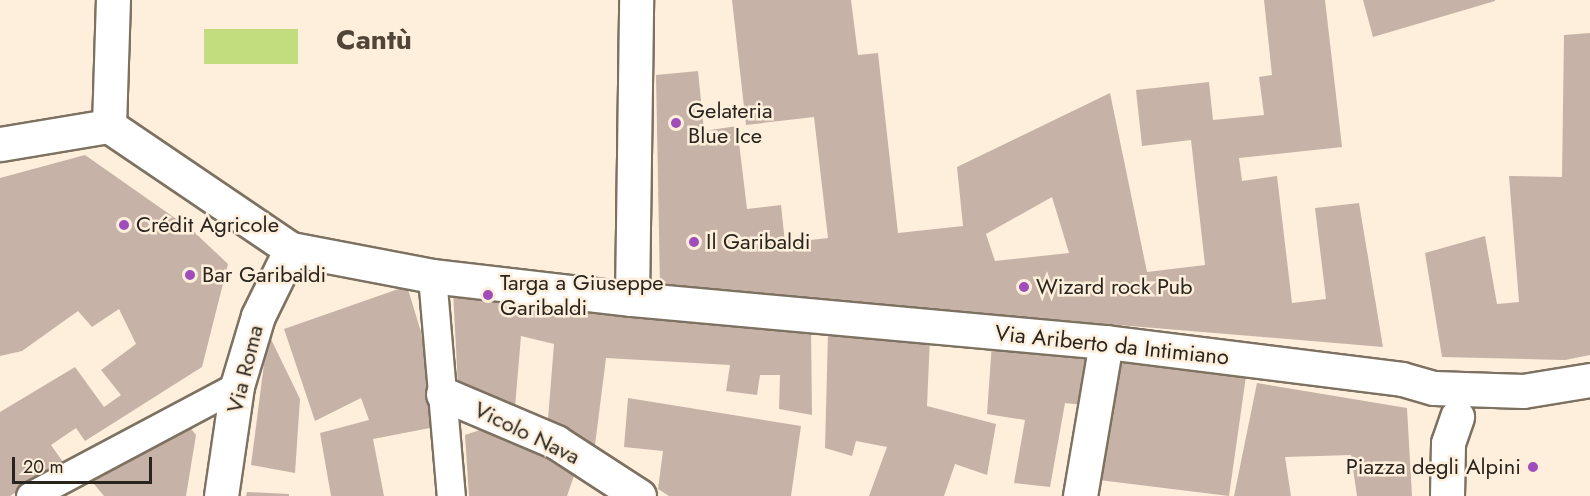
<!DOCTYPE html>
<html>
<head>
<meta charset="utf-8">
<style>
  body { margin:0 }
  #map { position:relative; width:1590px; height:496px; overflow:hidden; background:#fdefdc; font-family:Jost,sans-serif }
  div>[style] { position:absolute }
  .water>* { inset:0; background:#c2dd7e }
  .building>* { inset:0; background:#c7b2a7 }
  .roads { filter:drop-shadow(2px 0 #7d7161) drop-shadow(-2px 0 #7d7161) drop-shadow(0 2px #7d7161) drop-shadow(0 -2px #7d7161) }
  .pedestrian>* { height:27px; margin:-13.5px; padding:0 13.5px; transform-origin:13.5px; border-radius:13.5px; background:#fff }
  .minor>* { height:33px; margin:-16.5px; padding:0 16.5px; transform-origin:16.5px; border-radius:16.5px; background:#fff }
  .tertiary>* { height:33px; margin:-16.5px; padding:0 16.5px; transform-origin:16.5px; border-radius:16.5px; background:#fff }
  .dots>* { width:16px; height:16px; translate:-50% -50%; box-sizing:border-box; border:3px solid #fdefdc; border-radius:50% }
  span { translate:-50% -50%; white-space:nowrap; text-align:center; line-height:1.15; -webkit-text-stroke:5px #fdefdc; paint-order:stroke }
  .poi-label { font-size:22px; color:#29241e }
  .left { translate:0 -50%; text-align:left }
  .right { translate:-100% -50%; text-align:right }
  .street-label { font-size:22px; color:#29241e }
  .district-label { font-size:28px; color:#504536; font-weight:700 }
  .scale { position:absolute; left:12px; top:457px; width:140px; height:27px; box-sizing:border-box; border:3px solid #29241e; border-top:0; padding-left:8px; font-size:18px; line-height:21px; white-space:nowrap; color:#29241e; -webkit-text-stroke:4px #fdefdc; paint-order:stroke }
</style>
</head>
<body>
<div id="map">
  <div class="water">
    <i style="clip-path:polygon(204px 29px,298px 29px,298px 64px,204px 64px)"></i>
  </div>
  <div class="building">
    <i style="clip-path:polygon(evenodd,732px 0,851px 0,858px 55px,878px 53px,898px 233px,963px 226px,957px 167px,1110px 93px,1147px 272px,1205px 265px,1191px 140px,1142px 146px,1136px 90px,1209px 82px,1213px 120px,1264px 115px,1259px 77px,1272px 75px,1264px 0,1325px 0,1342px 147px,1239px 158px,1242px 181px,1277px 176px,1292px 303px,1326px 299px,1315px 208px,1359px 203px,1383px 347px,660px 287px,656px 75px,698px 71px,704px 131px,737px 126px,747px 209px,781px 205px,785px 243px,828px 238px,814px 117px,746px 125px,732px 0,1052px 197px,1069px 253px,995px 261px,986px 234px,1052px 197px)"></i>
    <i style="clip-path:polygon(1363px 0,1495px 0,1495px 1px,1373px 37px)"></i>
    <i style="clip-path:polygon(1590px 33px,1590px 355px,1565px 360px,1442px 357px,1425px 253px,1485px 236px,1497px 304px,1519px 302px,1509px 176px,1562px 177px,1564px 35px)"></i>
    <i style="clip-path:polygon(85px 155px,192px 230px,228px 264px,202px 367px,85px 441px,76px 428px,51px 445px,63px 462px,10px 496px,0 496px,0 412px,75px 367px,104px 407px,121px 395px,101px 370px,136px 344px,119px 309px,92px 327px,78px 311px,22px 351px,0 356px,0 178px)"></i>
    <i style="clip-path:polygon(407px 286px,421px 332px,435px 427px,373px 439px,384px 496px,331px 496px,320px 433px,369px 420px,361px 398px,315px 421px,284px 329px)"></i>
    <i style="clip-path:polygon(453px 291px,811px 326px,812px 415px,779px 409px,780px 375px,760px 375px,757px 395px,726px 391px,730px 365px,606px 358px,595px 445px,548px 419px,554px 344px,521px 336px,515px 407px,458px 387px)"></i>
    <i style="clip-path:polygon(828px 332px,930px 337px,927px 406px,996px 424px,987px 475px,955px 464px,944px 496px,869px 496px,887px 447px,856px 441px,852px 456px,825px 448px)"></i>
    <i style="clip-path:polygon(268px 333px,300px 399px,295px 473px,251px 465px)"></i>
    <i style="clip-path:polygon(992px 342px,1095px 352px,1084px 405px,1065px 403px,1050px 487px,1014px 483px,1025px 420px,987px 414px)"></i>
    <i style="clip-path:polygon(1116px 359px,1246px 376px,1229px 496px,1099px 480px)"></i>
    <i style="clip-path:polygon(1257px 383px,1407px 408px,1412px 496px,1357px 496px,1351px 455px,1285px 457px,1291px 496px,1234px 496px)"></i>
    <i style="clip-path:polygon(628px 398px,801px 426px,791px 496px,669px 496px,658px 489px,663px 451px,624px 447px)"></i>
    <i style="clip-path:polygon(188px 425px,196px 435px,186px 496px,104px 496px,89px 478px)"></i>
    <i style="clip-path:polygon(492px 426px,576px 470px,567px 496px,469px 496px,465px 435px)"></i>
    <i style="clip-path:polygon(247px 492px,289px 494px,289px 496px,246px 496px)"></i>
  </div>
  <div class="roads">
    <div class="pedestrian">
      <i style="left:432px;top:276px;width:221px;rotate:85.1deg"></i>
      <i style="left:30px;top:496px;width:234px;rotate:-28deg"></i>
    </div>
    <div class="minor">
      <i style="left:632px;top:299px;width:299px;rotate:-89.2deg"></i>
      <i style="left:443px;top:394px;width:123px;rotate:23deg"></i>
      <i style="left:556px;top:442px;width:99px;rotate:33deg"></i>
      <i style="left:1080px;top:496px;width:156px;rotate:-80.4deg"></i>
      <i style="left:1447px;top:496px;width:53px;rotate:-88.9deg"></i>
      <i style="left:1448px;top:443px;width:28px;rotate:-71deg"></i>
    </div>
    <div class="tertiary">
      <i style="left:109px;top:126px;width:220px;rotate:34.1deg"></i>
      <i style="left:291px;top:249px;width:144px;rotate:10.8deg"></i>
      <i style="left:432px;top:276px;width:201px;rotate:6.6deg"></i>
      <i style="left:632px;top:299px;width:476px;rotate:5.2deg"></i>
      <i style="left:1106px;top:342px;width:298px;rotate:7.1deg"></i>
      <i style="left:1402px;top:379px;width:33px;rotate:16deg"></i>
      <i style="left:1434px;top:388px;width:89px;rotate:1.9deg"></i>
      <i style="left:1523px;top:391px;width:68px;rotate:-9.3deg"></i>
      <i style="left:109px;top:126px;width:126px;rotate:-88.2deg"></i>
      <i style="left:0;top:144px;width:110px;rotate:-9.4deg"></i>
      <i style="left:221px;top:496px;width:111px;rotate:-81.7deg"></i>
      <i style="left:237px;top:386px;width:73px;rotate:-73.3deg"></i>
      <i style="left:258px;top:316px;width:75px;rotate:-63.8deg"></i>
    </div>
  </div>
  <div class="dots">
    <i style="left:676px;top:123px;background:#a04cbb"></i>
    <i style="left:124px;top:225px;background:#a04cbb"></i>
    <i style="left:694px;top:242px;background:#a04cbb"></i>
    <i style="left:190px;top:275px;background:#a04cbb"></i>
    <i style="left:1024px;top:287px;background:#a04cbb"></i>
    <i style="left:488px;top:295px;background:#a04cbb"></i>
    <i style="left:1533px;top:467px;background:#a04cbb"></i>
  </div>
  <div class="poi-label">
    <span class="left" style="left:688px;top:123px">Gelateria<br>Blue Ice</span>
    <span class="left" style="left:136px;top:225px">Crédit Agricole</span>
    <span class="left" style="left:706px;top:242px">Il Garibaldi</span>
    <span class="left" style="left:202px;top:275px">Bar Garibaldi</span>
    <span class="left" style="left:500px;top:295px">Targa a Giuseppe<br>Garibaldi</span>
    <span class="left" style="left:1036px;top:287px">Wizard rock Pub</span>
    <span class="right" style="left:1521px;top:467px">Piazza degli Alpini</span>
  </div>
  <div class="street-label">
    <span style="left:1112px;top:345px;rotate:6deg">Via Ariberto da Intimiano</span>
    <span style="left:245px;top:369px;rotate:-76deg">Via Roma</span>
    <span style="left:527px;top:433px;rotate:26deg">Vicolo Nava</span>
  </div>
  <div class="district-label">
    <span style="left:374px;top:40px">Cantù</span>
  </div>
  <div class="scale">20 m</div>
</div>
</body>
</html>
